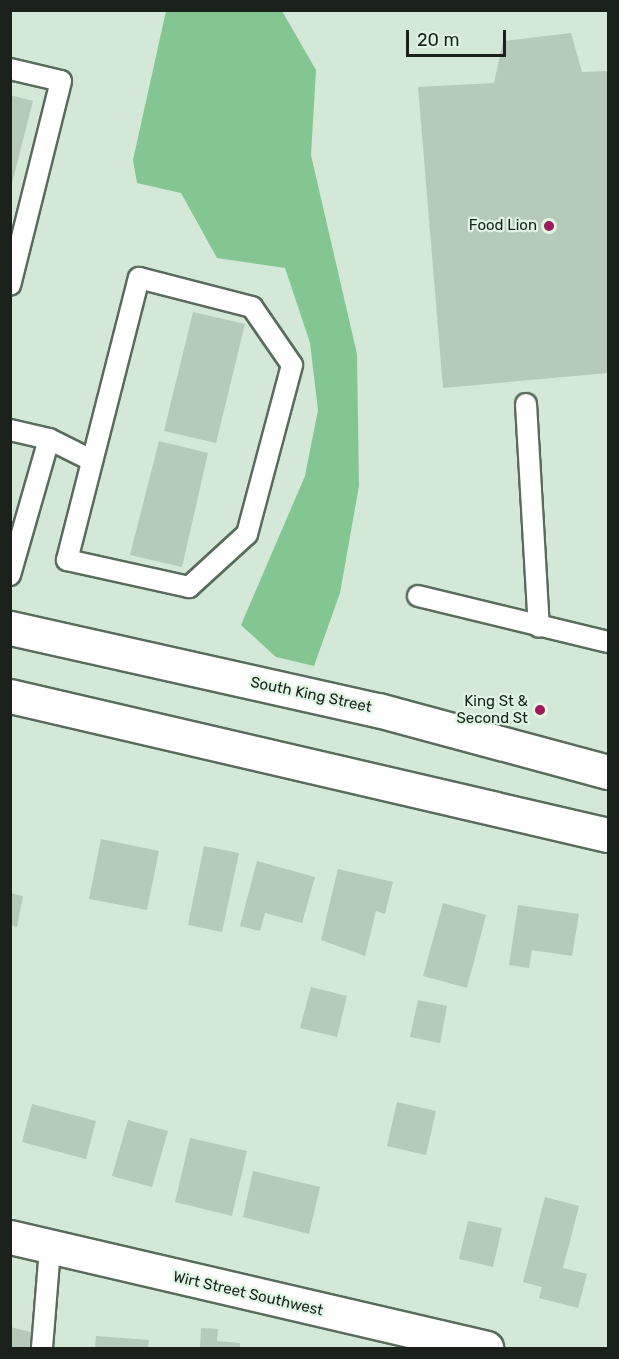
<!DOCTYPE html>
<html>
<head>
<meta charset="utf-8">
<style>
  body { margin:0 }
  #map { position:relative; width:619px; height:1359px; overflow:hidden; background:#d3e8d7; font-family:Rubik,sans-serif }
  div>[style] { position:absolute }
  .forest>* { inset:0; background:#83c691 }
  .building>* { inset:0; background:#b6cab9 }
  .roads { filter:drop-shadow(2px 0 #596c5c) drop-shadow(-2px 0 #596c5c) drop-shadow(0 2px #596c5c) drop-shadow(0 -2px #596c5c) }
  .lane>* { height:20px; margin:-10px; padding:0 10px; transform-origin:10px; border-radius:10px; background:#fff }
  .street>* { height:33px; margin:-16.5px; padding:0 16.5px; transform-origin:16.5px; border-radius:16.5px; background:#fff }
  .primary>* { height:33px; margin:-16.5px; padding:0 16.5px; transform-origin:16.5px; border-radius:16.5px; background:#fff }
  .dots>* { width:16px; height:16px; translate:-50% -50%; box-sizing:border-box; border:3px solid #e0f6e4; border-radius:50% }
  span { translate:-50% -50%; white-space:nowrap; text-align:center; line-height:1.15; -webkit-text-stroke:4.5px #e0f6e4; paint-order:stroke }
  .poi-label { font-size:15px; color:#19211a }
  .right { translate:-100% -50%; text-align:right }
  .street-label { font-size:15px; color:#19211a }
  .frame { position:absolute; inset:0; border:12px solid #19211a; pointer-events:none }
  .scale { position:absolute; left:406px; top:30px; width:100px; height:27px; box-sizing:border-box; border:3px solid #19211a; border-top:0; padding-left:8px; font-size:18px; line-height:21px; white-space:nowrap; color:#19211a; -webkit-text-stroke:4px #e0f6e4; paint-order:stroke }
</style>
</head>
<body>
<div id="map">
  <div class="forest">
    <i style="clip-path:polygon(166px 11px,282px 11px,316px 70px,311px 155px,357px 354px,359px 486px,340px 593px,314px 666px,276px 657px,241px 625px,305px 476px,318px 410px,310px 343px,285px 268px,217px 258px,181px 193px,137px 183px,133px 160px)"></i>
  </div>
  <div class="building">
    <i style="clip-path:polygon(571px 33px,582px 72px,608px 71px,608px 373px,443px 388px,418px 87px,494px 83px,503px 41px)"></i>
    <i style="clip-path:polygon(10px 95px,33px 101px,11px 187px,10px 186px)"></i>
    <i style="clip-path:polygon(193px 312px,245px 324px,216px 443px,164px 431px)"></i>
    <i style="clip-path:polygon(159px 441px,208px 453px,182px 567px,130px 555px)"></i>
    <i style="clip-path:polygon(101px 839px,159px 851px,147px 910px,89px 899px)"></i>
    <i style="clip-path:polygon(204px 846px,239px 853px,222px 932px,188px 925px)"></i>
    <i style="clip-path:polygon(257px 861px,315px 877px,302px 923px,265px 913px,260px 931px,240px 926px)"></i>
    <i style="clip-path:polygon(338px 869px,393px 882px,385px 914px,376px 911px,365px 956px,321px 940px)"></i>
    <i style="clip-path:polygon(10px 893px,23px 896px,17px 927px,10px 925px)"></i>
    <i style="clip-path:polygon(443px 903px,486px 915px,467px 988px,423px 976px)"></i>
    <i style="clip-path:polygon(518px 905px,579px 914px,572px 956px,532px 950px,529px 968px,509px 965px)"></i>
    <i style="clip-path:polygon(311px 987px,347px 996px,337px 1037px,300px 1028px)"></i>
    <i style="clip-path:polygon(418px 1000px,447px 1006px,440px 1043px,410px 1037px)"></i>
    <i style="clip-path:polygon(397px 1102px,436px 1111px,426px 1155px,387px 1146px)"></i>
    <i style="clip-path:polygon(32px 1104px,96px 1121px,86px 1159px,22px 1142px)"></i>
    <i style="clip-path:polygon(128px 1120px,168px 1131px,152px 1187px,112px 1176px)"></i>
    <i style="clip-path:polygon(190px 1138px,247px 1151px,232px 1216px,175px 1202px)"></i>
    <i style="clip-path:polygon(253px 1171px,320px 1187px,309px 1234px,243px 1217px)"></i>
    <i style="clip-path:polygon(545px 1197px,579px 1206px,563px 1268px,587px 1274px,578px 1308px,539px 1298px,542px 1287px,523px 1282px)"></i>
    <i style="clip-path:polygon(468px 1221px,502px 1228px,493px 1267px,459px 1259px)"></i>
    <i style="clip-path:polygon(10px 1327px,36px 1333px,32px 1348px,10px 1348px)"></i>
    <i style="clip-path:polygon(201px 1328px,218px 1329px,217px 1341px,240px 1343px,240px 1348px,200px 1348px)"></i>
    <i style="clip-path:polygon(96px 1336px,149px 1340px,148px 1348px,95px 1348px)"></i>
  </div>
  <div class="roads">
    <div class="lane">
      <i style="left:10px;top:69px;width:52px;rotate:13.2deg"></i>
      <i style="left:61px;top:81px;width:210px;rotate:104deg"></i>
      <i style="left:139px;top:278px;width:117px;rotate:14.4deg"></i>
      <i style="left:252px;top:307px;width:70px;rotate:55.4deg"></i>
      <i style="left:292px;top:365px;width:175px;rotate:104.9deg"></i>
      <i style="left:247px;top:534px;width:79px;rotate:137.6deg"></i>
      <i style="left:189px;top:587px;width:125px;rotate:-167.5deg"></i>
      <i style="left:67px;top:560px;width:291px;rotate:-75.7deg"></i>
      <i style="left:526px;top:404px;width:223px;rotate:86.7deg"></i>
      <i style="left:10px;top:430px;width:40px;rotate:13deg"></i>
      <i style="left:49px;top:439px;width:47px;rotate:26.6deg"></i>
      <i style="left:10px;top:575px;width:141px;rotate:-74deg"></i>
      <i style="left:418px;top:596px;width:195px;rotate:13.6deg"></i>
      <i style="left:42px;top:1348px;width:100px;rotate:-85.4deg"></i>
    </div>
    <div class="street">
      <i style="left:10px;top:1237px;width:489px;rotate:13.1deg"></i>
    </div>
    <div class="primary">
      <i style="left:10px;top:628px;width:377px;rotate:12.6deg"></i>
      <i style="left:378px;top:710px;width:238px;rotate:15.1deg"></i>
      <i style="left:10px;top:696px;width:614px;rotate:13.09deg"></i>
    </div>
  </div>
  <div class="dots">
    <i style="left:549px;top:226px;background:#a51759"></i>
    <i style="left:540px;top:710px;background:#a51759"></i>
  </div>
  <div class="poi-label">
    <span class="right" style="left:537px;top:226px">Food Lion</span>
    <span class="right" style="left:528px;top:710px">King St &amp;<br>Second St</span>
  </div>
  <div class="street-label">
    <span style="left:311px;top:695px;rotate:12deg">South King Street</span>
    <span style="left:248px;top:1294px;rotate:13deg">Wirt Street Southwest</span>
  </div>
  <div class="frame"></div>
  <div class="scale">20 m</div>
</div>
</body>
</html>
